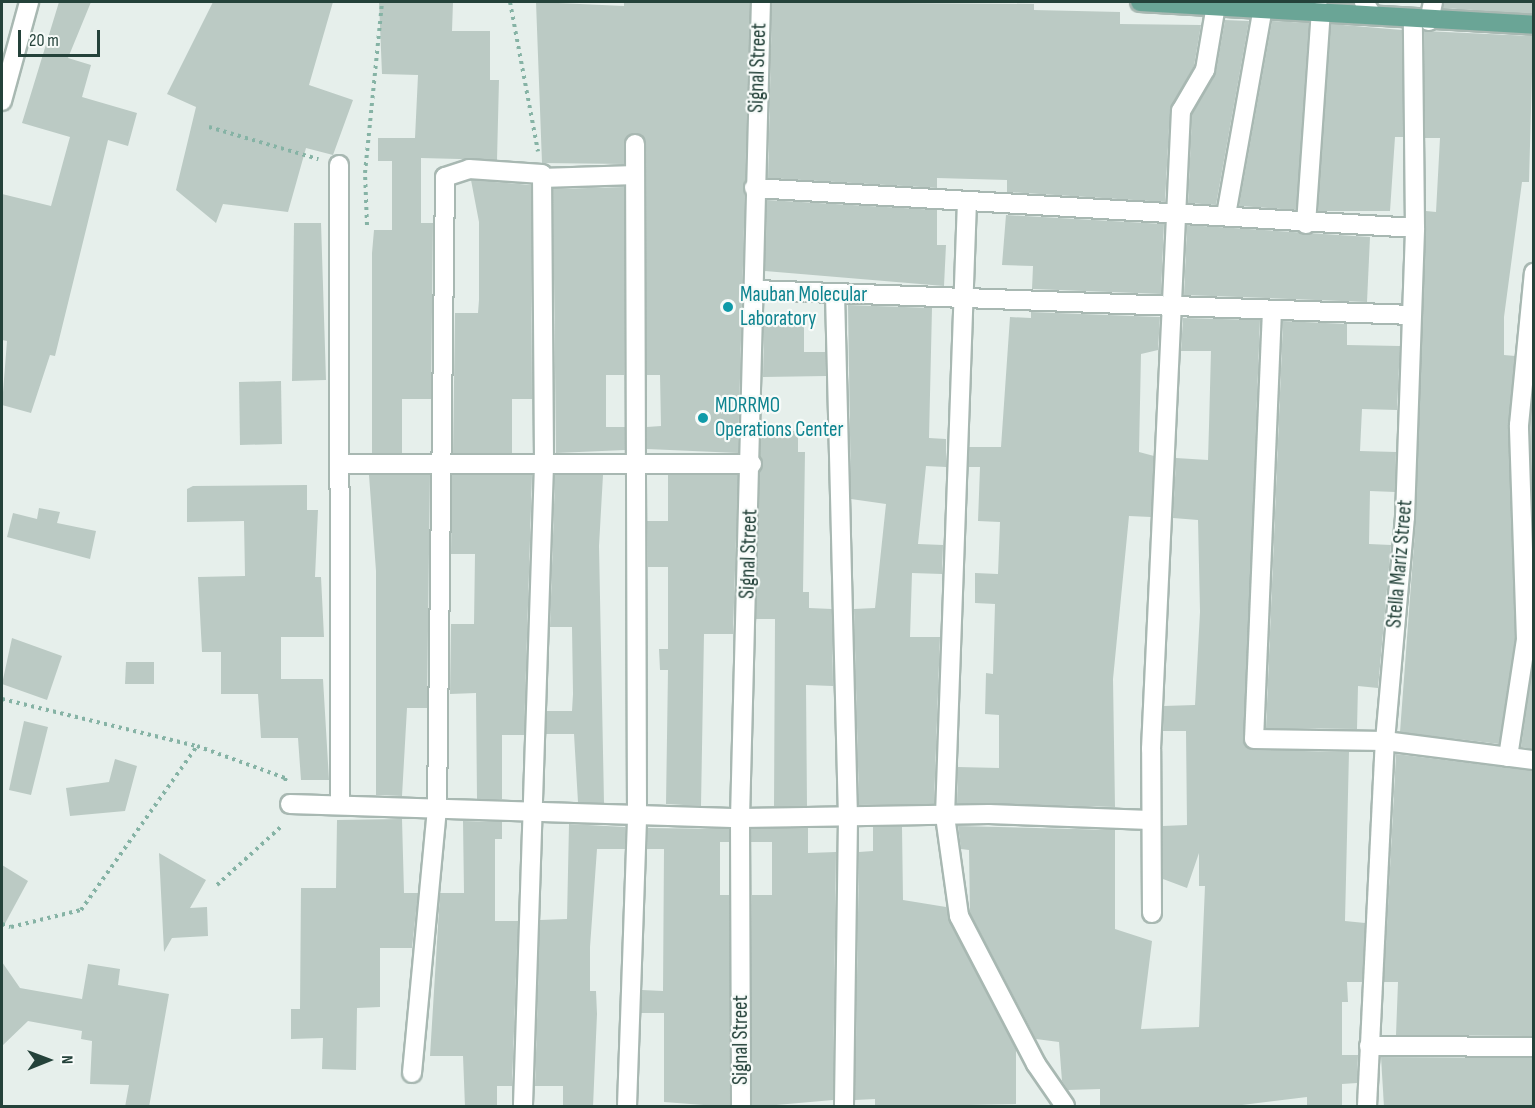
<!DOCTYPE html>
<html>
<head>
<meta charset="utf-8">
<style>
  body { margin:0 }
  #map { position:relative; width:1535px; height:1108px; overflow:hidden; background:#e6efeb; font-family:"Sofia Sans Condensed",sans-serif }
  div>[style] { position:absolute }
  .building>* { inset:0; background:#bbcac4 }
  .path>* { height:4px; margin-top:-2px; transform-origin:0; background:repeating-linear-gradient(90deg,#86b3a5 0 3px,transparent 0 7.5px) }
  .roads { filter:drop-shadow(2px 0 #a8b8b2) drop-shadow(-2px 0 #a8b8b2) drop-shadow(0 2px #a8b8b2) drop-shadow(0 -2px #a8b8b2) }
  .minor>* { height:18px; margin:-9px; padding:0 9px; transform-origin:9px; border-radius:9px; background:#fff }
  .major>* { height:18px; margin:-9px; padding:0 9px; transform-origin:9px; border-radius:9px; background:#6aa596 }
  .dots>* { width:16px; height:16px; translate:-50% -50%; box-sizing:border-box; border:3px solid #f7fbf9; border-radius:50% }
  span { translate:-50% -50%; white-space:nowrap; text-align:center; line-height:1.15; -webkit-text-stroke:4.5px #f7fbf9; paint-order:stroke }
  .street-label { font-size:21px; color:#24423a }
  .culture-label { font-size:21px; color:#0d838f }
  .left { translate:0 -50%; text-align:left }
  .frame { position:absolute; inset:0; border:3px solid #24423a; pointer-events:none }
  .north { position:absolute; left:18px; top:1030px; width:60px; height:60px; -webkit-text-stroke:4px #f7fbf9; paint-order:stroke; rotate:89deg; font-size:16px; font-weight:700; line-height:24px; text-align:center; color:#24423a }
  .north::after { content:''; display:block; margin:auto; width:21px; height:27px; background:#24423a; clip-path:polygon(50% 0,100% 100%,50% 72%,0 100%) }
  .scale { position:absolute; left:18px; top:30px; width:82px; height:27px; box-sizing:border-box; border:3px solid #24423a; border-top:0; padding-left:8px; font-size:18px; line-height:21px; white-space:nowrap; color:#24423a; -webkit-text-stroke:4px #f7fbf9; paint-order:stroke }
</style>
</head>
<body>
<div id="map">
  <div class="building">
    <i style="clip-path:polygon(59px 2px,91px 2px,68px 58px,91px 65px,82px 97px,137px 113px,128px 146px,108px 140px,55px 356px,50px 355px,31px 413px,2px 405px,7px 341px,2px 340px,2px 194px,51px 206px,70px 137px,22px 123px)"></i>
    <i style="clip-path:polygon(213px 2px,333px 2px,309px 85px,353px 100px,333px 155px,306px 148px,288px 212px,223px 204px,216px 223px,176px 190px,196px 107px,167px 94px)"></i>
    <i style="clip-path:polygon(379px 2px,453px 2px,452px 31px,490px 31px,490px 80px,499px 80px,497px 160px,421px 158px,421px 223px,433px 223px,431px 399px,402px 399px,402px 453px,372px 453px,372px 253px,374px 230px,392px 230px,392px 161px,378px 161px,378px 138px,415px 138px,418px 75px,382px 74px)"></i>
    <i style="clip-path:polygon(536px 2px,624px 6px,624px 2px,750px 2px,738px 453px,647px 449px,647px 427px,661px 426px,660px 375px,647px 375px,646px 143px,640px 134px,629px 135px,624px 164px,542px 163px)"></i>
    <i style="clip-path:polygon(772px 2px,1034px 4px,1034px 10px,1120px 12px,1120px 24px,1201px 25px,1194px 66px,1170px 110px,1165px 202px,1007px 192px,1007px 180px,937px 178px,937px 188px,768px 178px)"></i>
    <i style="clip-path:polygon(1444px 2px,1533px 2px,1533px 14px,1443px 8px)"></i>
    <i style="clip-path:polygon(1225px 20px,1249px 21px,1216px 205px,1188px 203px,1192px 114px,1216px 72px)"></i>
    <i style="clip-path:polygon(1272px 21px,1309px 23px,1296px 210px,1239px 206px)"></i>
    <i style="clip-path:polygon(1331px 24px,1402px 30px,1403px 137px,1395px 137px,1390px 211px,1318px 211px)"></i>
    <i style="clip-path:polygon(1424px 31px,1533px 36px,1529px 182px,1522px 182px,1504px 317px,1504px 355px,1515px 356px,1508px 425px,1515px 639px,1499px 744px,1400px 732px,1416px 517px,1426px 211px,1436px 212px,1440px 138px,1425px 138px)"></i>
    <i style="clip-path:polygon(471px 180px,531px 185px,532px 399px,512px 399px,512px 453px,453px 453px,455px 313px,478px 313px,479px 300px,479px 222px)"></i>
    <i style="clip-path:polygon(624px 187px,624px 375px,606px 375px,606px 427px,625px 427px,625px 450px,556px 453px,553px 189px)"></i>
    <i style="clip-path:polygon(767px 200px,937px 210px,937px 245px,946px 245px,944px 286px,765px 271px)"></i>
    <i style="clip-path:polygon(1006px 215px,1164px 224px,1161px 294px,1032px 289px,1033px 266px,1002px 265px)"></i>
    <i style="clip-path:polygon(294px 223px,321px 223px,326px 380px,292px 381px)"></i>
    <i style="clip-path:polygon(1187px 225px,1370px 237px,1367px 302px,1184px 295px)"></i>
    <i style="clip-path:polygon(848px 305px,932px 308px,929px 438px,946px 439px,946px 467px,926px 466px,918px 544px,943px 545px,942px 574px,912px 573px,910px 637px,940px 637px,934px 804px,859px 805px,854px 609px,875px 608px,886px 504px,851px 499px)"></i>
    <i style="clip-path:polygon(1031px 312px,1160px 317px,1158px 350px,1141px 354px,1139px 452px,1154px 456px,1151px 517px,1129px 516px,1113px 679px,1115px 807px,957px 803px,958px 767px,999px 768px,999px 715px,985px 714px,986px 673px,993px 674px,995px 604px,975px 603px,975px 573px,998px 574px,1000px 522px,978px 521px,980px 467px,969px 467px,969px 447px,1001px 447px,1010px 317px,1031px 318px)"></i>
    <i style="clip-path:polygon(1183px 318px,1260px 320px,1244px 744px,1254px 750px,1349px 752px,1345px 921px,1365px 923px,1362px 982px,1347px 982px,1348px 1002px,1342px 1002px,1342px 1055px,1358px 1055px,1357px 1083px,1342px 1084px,1342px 1107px,1307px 1107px,1307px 1097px,1226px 1107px,1100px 1107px,1100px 1089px,1068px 1090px,1062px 1081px,1059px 1042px,1036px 1039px,970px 913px,969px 850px,961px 849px,958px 826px,1115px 830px,1115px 929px,1152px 941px,1141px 1029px,1199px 1027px,1205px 886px,1199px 886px,1199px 853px,1187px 888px,1163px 879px,1163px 826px,1187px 825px,1186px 731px,1163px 731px,1164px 706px,1195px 705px,1200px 612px,1198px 520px,1173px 518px,1176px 458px,1208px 460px,1209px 426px,1211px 351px,1181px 351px)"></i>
    <i style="clip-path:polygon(1283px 321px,1347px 324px,1347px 345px,1400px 346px,1397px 410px,1362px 409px,1360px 451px,1396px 452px,1395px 492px,1370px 491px,1369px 544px,1391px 545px,1378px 688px,1358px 686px,1357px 729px,1266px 728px)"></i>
    <i style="clip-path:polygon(764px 324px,804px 324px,804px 352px,825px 352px,826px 376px,763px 377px)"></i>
    <i style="clip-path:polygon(281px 381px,282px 444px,240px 445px,239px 382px)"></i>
    <i style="clip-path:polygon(1533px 393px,1533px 525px,1530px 425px)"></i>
    <i style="clip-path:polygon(761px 431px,798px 431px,798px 452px,805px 452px,803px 592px,809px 592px,809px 608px,832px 609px,833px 686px,806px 685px,807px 806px,774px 806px,775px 619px,756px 619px)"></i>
    <i style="clip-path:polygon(369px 475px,430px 475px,427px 708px,407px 708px,402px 796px,376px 795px,376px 571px)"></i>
    <i style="clip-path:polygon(452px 475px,532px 475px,524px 735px,502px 735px,502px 799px,477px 799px,476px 693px,450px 694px,451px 624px,474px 624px,475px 554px,451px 554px)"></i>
    <i style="clip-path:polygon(555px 475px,603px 475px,599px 546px,604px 803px,578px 802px,574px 734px,546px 734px,547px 711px,572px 711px,573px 694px,572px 627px,550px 627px)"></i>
    <i style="clip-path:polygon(668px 475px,738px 475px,733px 634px,704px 634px,701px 806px,666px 804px,668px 670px,660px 670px,659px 649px,668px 649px,668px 567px,648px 567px,647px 521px,668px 521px)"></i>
    <i style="clip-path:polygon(307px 485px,307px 510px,318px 510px,315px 577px,321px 577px,324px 637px,281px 637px,281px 679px,323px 679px,329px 780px,301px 780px,298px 738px,261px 738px,258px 694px,221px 694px,221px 652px,202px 652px,198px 577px,245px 576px,244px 521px,187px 522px,187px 489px,193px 486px)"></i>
    <i style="clip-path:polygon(39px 508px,60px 512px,57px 523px,96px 531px,90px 559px,7px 537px,13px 513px,37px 519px)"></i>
    <i style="clip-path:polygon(12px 638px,62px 656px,47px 700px,2px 684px)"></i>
    <i style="clip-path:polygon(126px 662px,154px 662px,154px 684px,125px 684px)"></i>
    <i style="clip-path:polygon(1533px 665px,1533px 749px,1521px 747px)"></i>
    <i style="clip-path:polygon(24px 721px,48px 727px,31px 795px,9px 790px)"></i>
    <i style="clip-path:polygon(1396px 754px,1533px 771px,1533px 1036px,1396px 1035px,1398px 982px,1384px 982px)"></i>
    <i style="clip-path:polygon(115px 759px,137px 766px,125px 811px,70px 816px,66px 788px,109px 782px)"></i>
    <i style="clip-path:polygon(402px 819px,404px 893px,418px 893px,412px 948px,380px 948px,380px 1007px,357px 1008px,356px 1070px,322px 1069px,323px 1038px,291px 1039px,291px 1009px,300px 1009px,301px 888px,336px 888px,337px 820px)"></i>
    <i style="clip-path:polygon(463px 821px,502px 822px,502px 839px,495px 839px,495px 921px,518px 921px,512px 1086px,497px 1086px,497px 1107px,465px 1107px,463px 1056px,430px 1056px,440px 893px,464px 893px)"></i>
    <i style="clip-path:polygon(569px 824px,625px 827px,625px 849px,597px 849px,590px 947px,590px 991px,596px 991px,597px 1014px,593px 1107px,563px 1107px,563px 1086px,535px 1086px,540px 920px,567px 919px)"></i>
    <i style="clip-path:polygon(873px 827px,902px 827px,903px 900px,946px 907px,1016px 1050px,1016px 1104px,875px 1107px,875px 1099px,855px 1100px,859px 852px,873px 851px)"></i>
    <i style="clip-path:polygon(648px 828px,729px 829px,729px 842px,720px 842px,720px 895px,729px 895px,730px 1107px,664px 1102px,664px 1013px,641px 1013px,642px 990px,663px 991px,664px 849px,647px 849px)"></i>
    <i style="clip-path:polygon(808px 828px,808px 853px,836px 852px,833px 1100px,752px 1107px,752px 895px,772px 895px,772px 842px,751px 842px,751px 829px)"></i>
    <i style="clip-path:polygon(159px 853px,206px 880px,190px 908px,207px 907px,208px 936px,172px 938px,164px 952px)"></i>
    <i style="clip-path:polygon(2px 865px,28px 881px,2px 929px)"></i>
    <i style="clip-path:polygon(2px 962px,20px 988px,82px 999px,88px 964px,120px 969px,118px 985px,169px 994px,149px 1107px,125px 1107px,129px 1085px,90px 1084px,92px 1041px,81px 1039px,82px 1031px,28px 1021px,2px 1046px)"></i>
    <i style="clip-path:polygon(1381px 1057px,1533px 1058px,1533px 1107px,1384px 1107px)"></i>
  </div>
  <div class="path">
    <i style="left:510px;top:2px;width:152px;rotate:79.4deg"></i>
    <i style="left:209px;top:127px;width:114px;rotate:16.4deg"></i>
    <i style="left:367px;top:225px;width:52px;rotate:-92.2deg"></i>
    <i style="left:365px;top:173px;width:172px;rotate:-84.3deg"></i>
    <i style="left:2px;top:699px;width:201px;rotate:13.6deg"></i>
    <i style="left:197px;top:746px;width:94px;rotate:20deg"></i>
    <i style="left:285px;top:778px;width:6px;rotate:72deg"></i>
    <i style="left:217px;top:885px;width:89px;rotate:-42.3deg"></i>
    <i style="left:2px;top:924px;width:9px;rotate:18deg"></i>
    <i style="left:11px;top:927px;width:72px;rotate:-13.7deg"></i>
    <i style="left:81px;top:910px;width:201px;rotate:-54.7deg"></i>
  </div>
  <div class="roads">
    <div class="minor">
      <i style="left:1364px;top:2px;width:13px;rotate:58deg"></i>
      <i style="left:1429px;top:21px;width:19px;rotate:-78deg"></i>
      <i style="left:2px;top:101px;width:103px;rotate:-74.7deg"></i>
      <i style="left:339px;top:165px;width:640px;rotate:89.91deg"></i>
      <i style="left:542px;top:178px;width:93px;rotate:-1.8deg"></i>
      <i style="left:754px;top:188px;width:662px;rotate:3.46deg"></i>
      <i style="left:967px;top:201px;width:615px;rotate:92.05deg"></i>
      <i style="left:945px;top:816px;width:101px;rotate:82deg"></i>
      <i style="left:959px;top:916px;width:167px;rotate:62.5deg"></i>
      <i style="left:1036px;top:1064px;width:51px;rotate:55.4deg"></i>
      <i style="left:1226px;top:215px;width:211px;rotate:-79.9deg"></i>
      <i style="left:1306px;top:224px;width:214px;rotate:-86deg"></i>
      <i style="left:755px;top:290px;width:657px;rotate:2.18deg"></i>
      <i style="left:835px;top:294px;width:524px;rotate:88.58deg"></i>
      <i style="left:848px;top:818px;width:288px;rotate:90.8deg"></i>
      <i style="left:1272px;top:310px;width:429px;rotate:92.4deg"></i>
      <i style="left:1254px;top:739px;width:131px;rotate:0.9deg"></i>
      <i style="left:1385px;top:741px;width:150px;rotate:7.3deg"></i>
      <i style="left:342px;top:464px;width:410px"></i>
      <i style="left:1508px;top:757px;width:118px;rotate:-81.3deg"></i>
      <i style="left:1526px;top:640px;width:215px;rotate:-91.9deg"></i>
      <i style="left:1519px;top:425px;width:153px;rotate:-84.4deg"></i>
      <i style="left:290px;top:804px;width:450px;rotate:1.8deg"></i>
      <i style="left:740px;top:818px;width:249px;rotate:-0.9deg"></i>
      <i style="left:989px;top:814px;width:161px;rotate:2.1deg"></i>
      <i style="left:1152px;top:913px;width:164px;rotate:-90.3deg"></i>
      <i style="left:1151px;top:749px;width:639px;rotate:-87.31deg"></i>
      <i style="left:1181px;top:111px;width:48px;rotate:-59.7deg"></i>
      <i style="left:1205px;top:70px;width:66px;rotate:-80.4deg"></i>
      <i style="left:1369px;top:1046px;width:165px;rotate:0.3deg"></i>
      <i style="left:412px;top:1073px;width:267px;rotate:-84.6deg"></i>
      <i style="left:437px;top:807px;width:630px;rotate:-89.27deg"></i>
      <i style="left:445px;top:177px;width:25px;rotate:-18deg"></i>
      <i style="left:469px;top:169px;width:73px;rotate:3.9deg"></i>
      <i style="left:542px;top:174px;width:291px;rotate:89.6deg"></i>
      <i style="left:544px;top:465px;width:641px;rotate:91.88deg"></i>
      <i style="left:627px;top:1106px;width:293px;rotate:-88deg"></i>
      <i style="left:637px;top:813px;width:669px;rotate:-90.17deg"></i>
      <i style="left:741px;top:1106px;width:288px;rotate:-90.2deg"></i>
      <i style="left:740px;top:818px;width:816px;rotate:-88.53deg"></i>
      <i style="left:1367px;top:1106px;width:365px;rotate:-87.2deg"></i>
      <i style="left:1385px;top:741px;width:225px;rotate:-84.9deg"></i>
      <i style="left:1405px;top:517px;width:289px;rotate:-88deg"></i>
      <i style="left:1415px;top:228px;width:208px;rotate:-90.6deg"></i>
    </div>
    <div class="major">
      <i style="left:1140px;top:2px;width:395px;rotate:3.3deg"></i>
    </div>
  </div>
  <div class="dots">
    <i style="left:728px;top:307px;background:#0f9aa8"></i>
    <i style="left:703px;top:418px;background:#0f9aa8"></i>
  </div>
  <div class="street-label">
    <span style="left:758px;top:68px;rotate:-88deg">Signal Street</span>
    <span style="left:749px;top:554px;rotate:-88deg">Signal Street</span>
    <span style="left:1400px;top:564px;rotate:-85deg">Stella Mariz Street</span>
    <span style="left:741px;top:1040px;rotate:-90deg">Signal Street</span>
  </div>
  <div class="culture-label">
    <span class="left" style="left:740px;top:307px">Mauban Molecular<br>Laboratory</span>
    <span class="left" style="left:715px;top:418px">MDRRMO<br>Operations Center</span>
  </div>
  <div class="frame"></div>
  <div class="north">N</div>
  <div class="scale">20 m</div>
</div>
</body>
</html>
